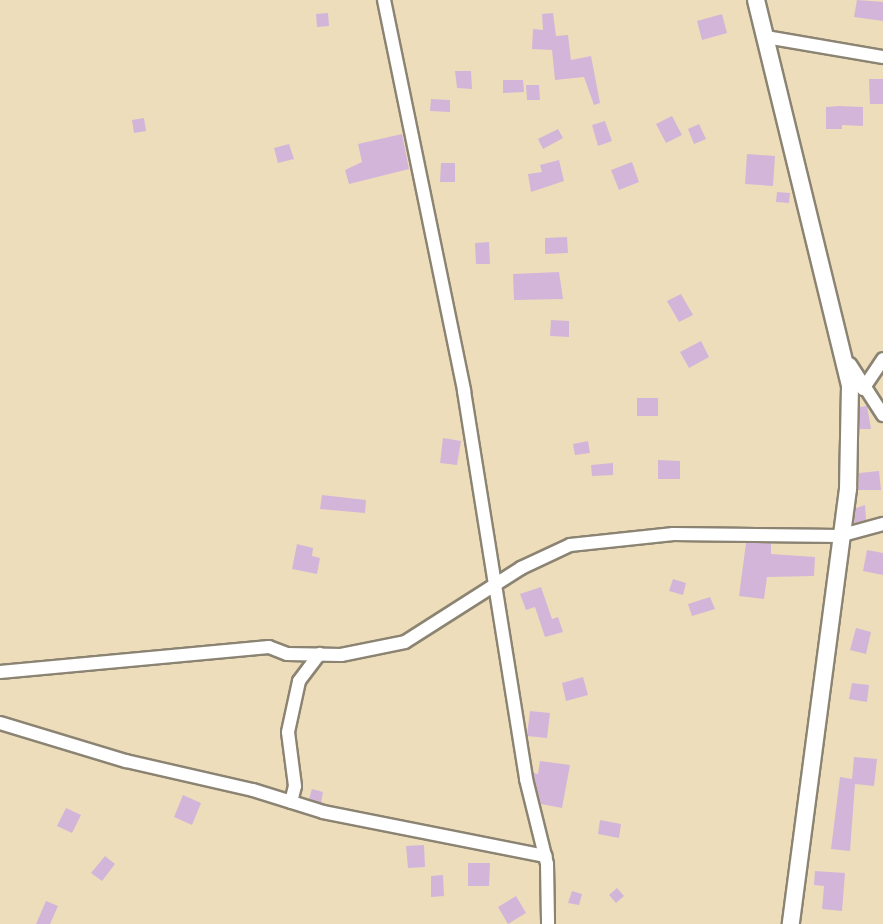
<!DOCTYPE html>
<html>
<head>
<meta charset="utf-8">
<style>
  body { margin:0 }
  #map { position:relative; width:883px; height:924px; overflow:hidden; background:#edb; font-family:Mynerve,sans-serif }
  div>[style] { position:absolute }
  .building>* { inset:0; background:#d3b5da }
  .roads { filter:drop-shadow(2px 0 #8c8473) drop-shadow(-2px 0 #8c8473) drop-shadow(0 2px #8c8473) drop-shadow(0 -2px #8c8473) }
  .minor>* { height:12px; margin:-6px; padding:0 6px; transform-origin:6px; border-radius:6px; background:#fff }
  .tertiary>* { height:16px; margin:-8px; padding:0 8px; transform-origin:8px; border-radius:8px; background:#fff }
  span { translate:-50% -50%; white-space:nowrap; text-align:center; line-height:1.15; -webkit-text-stroke:4.5px #f7f3e8; paint-order:stroke }
</style>
</head>
<body>
<div id="map">
  <div class="building">
    <i style="clip-path:polygon(857px 0,883px 2px,883px 21px,854px 17px)"></i>
    <i style="clip-path:polygon(328px 13px,329px 26px,317px 27px,316px 14px)"></i>
    <i style="clip-path:polygon(553px 13px,556px 36px,568px 35px,571px 60px,591px 56px,600px 103px,594px 105px,584px 77px,555px 80px,552px 50px,532px 49px,533px 29px,543px 30px,542px 14px)"></i>
    <i style="clip-path:polygon(722px 14px,727px 33px,702px 40px,697px 21px)"></i>
    <i style="clip-path:polygon(455px 71px,471px 71px,472px 89px,457px 88px)"></i>
    <i style="clip-path:polygon(869px 79px,883px 79px,883px 104px,870px 104px)"></i>
    <i style="clip-path:polygon(503px 80px,523px 80px,524px 92px,503px 93px)"></i>
    <i style="clip-path:polygon(526px 85px,539px 85px,540px 100px,527px 100px)"></i>
    <i style="clip-path:polygon(431px 99px,450px 100px,450px 112px,430px 111px)"></i>
    <i style="clip-path:polygon(839px 106px,863px 107px,863px 126px,842px 125px,842px 129px,826px 129px,826px 107px)"></i>
    <i style="clip-path:polygon(672px 116px,682px 135px,666px 143px,656px 124px)"></i>
    <i style="clip-path:polygon(144px 118px,146px 131px,134px 133px,132px 120px)"></i>
    <i style="clip-path:polygon(605px 121px,612px 141px,598px 146px,592px 125px)"></i>
    <i style="clip-path:polygon(699px 124px,706px 139px,694px 144px,688px 129px)"></i>
    <i style="clip-path:polygon(558px 129px,563px 138px,543px 149px,538px 139px)"></i>
    <i style="clip-path:polygon(402px 134px,409px 169px,349px 184px,345px 170px,362px 162px,358px 144px)"></i>
    <i style="clip-path:polygon(289px 144px,294px 159px,278px 163px,274px 148px)"></i>
    <i style="clip-path:polygon(747px 154px,775px 156px,773px 186px,745px 184px)"></i>
    <i style="clip-path:polygon(559px 160px,564px 181px,531px 192px,528px 174px,542px 172px,540px 165px)"></i>
    <i style="clip-path:polygon(632px 162px,639px 182px,619px 190px,611px 170px)"></i>
    <i style="clip-path:polygon(441px 163px,455px 163px,455px 182px,440px 182px)"></i>
    <i style="clip-path:polygon(777px 192px,790px 193px,789px 203px,776px 202px)"></i>
    <i style="clip-path:polygon(567px 237px,568px 253px,545px 254px,545px 238px)"></i>
    <i style="clip-path:polygon(489px 242px,490px 264px,476px 264px,475px 243px)"></i>
    <i style="clip-path:polygon(559px 272px,563px 299px,514px 300px,513px 274px)"></i>
    <i style="clip-path:polygon(681px 294px,693px 315px,679px 322px,667px 301px)"></i>
    <i style="clip-path:polygon(551px 320px,569px 321px,569px 337px,550px 336px)"></i>
    <i style="clip-path:polygon(701px 341px,709px 357px,689px 368px,680px 352px)"></i>
    <i style="clip-path:polygon(637px 398px,658px 398px,658px 416px,637px 416px)"></i>
    <i style="clip-path:polygon(867px 406px,871px 429px,860px 429px,860px 407px)"></i>
    <i style="clip-path:polygon(443px 438px,461px 441px,457px 465px,440px 463px)"></i>
    <i style="clip-path:polygon(588px 441px,590px 453px,575px 455px,573px 444px)"></i>
    <i style="clip-path:polygon(658px 460px,680px 461px,680px 479px,658px 479px)"></i>
    <i style="clip-path:polygon(613px 463px,613px 475px,592px 476px,591px 465px)"></i>
    <i style="clip-path:polygon(879px 471px,881px 490px,858px 490px,859px 473px)"></i>
    <i style="clip-path:polygon(322px 495px,366px 500px,365px 513px,320px 509px)"></i>
    <i style="clip-path:polygon(865px 505px,866px 520px,854px 523px,856px 508px)"></i>
    <i style="clip-path:polygon(746px 543px,771px 543px,771px 554px,815px 557px,814px 576px,767px 577px,764px 599px,739px 596px)"></i>
    <i style="clip-path:polygon(297px 544px,313px 548px,312px 556px,320px 558px,317px 574px,292px 569px)"></i>
    <i style="clip-path:polygon(867px 550px,883px 553px,883px 575px,863px 571px)"></i>
    <i style="clip-path:polygon(673px 579px,686px 583px,683px 595px,669px 591px)"></i>
    <i style="clip-path:polygon(541px 587px,552px 619px,558px 617px,563px 632px,545px 637px,535px 607px,526px 610px,520px 594px)"></i>
    <i style="clip-path:polygon(710px 597px,715px 609px,692px 616px,688px 604px)"></i>
    <i style="clip-path:polygon(856px 628px,871px 632px,866px 654px,850px 650px)"></i>
    <i style="clip-path:polygon(583px 677px,588px 695px,566px 701px,562px 683px)"></i>
    <i style="clip-path:polygon(852px 683px,869px 685px,867px 702px,849px 699px)"></i>
    <i style="clip-path:polygon(530px 711px,550px 713px,547px 738px,527px 736px)"></i>
    <i style="clip-path:polygon(854px 757px,877px 759px,874px 786px,855px 784px,850px 851px,831px 849px,840px 777px,852px 779px)"></i>
    <i style="clip-path:polygon(540px 761px,570px 765px,562px 808px,541px 804px,533px 773px,538px 774px)"></i>
    <i style="clip-path:polygon(312px 789px,323px 792px,321px 803px,309px 799px)"></i>
    <i style="clip-path:polygon(183px 795px,201px 803px,192px 825px,174px 817px)"></i>
    <i style="clip-path:polygon(66px 808px,81px 815px,72px 833px,57px 826px)"></i>
    <i style="clip-path:polygon(600px 820px,621px 824px,619px 838px,598px 834px)"></i>
    <i style="clip-path:polygon(424px 845px,425px 867px,408px 868px,406px 846px)"></i>
    <i style="clip-path:polygon(105px 856px,115px 864px,102px 881px,91px 873px)"></i>
    <i style="clip-path:polygon(468px 863px,490px 863px,489px 886px,468px 886px)"></i>
    <i style="clip-path:polygon(815px 871px,845px 873px,842px 911px,822px 909px,824px 886px,814px 885px)"></i>
    <i style="clip-path:polygon(443px 875px,444px 896px,431px 897px,431px 876px)"></i>
    <i style="clip-path:polygon(617px 888px,624px 896px,616px 903px,609px 895px)"></i>
    <i style="clip-path:polygon(572px 891px,582px 894px,579px 905px,568px 903px)"></i>
    <i style="clip-path:polygon(516px 896px,526px 913px,508px 924px,498px 907px)"></i>
    <i style="clip-path:polygon(46px 901px,58px 906px,50px 924px,36px 924px)"></i>
  </div>
  <div class="roads">
    <div class="minor">
      <i style="left:384px;top:0;width:399px;rotate:78.4deg"></i>
      <i style="left:464px;top:391px;width:393px;rotate:80.9deg"></i>
      <i style="left:526px;top:779px;width:88px;rotate:76.1deg"></i>
      <i style="left:547px;top:864px;width:60px;rotate:89deg"></i>
      <i style="left:766px;top:37px;width:119px;rotate:9.7deg"></i>
      <i style="left:850px;top:364px;width:61px;rotate:57.1deg"></i>
      <i style="left:863px;top:389px;width:36px;rotate:-56deg"></i>
      <i style="left:0;top:672px;width:270px;rotate:-5.3deg"></i>
      <i style="left:269px;top:647px;width:19px;rotate:21deg"></i>
      <i style="left:287px;top:654px;width:54px;rotate:1.1deg"></i>
      <i style="left:341px;top:655px;width:65px;rotate:-11.5deg"></i>
      <i style="left:405px;top:642px;width:138px;rotate:-32.5deg"></i>
      <i style="left:521px;top:568px;width:54px;rotate:-25.1deg"></i>
      <i style="left:570px;top:545px;width:104px;rotate:-6.1deg"></i>
      <i style="left:673px;top:534px;width:166px;rotate:0.7deg"></i>
      <i style="left:839px;top:536px;width:46px;rotate:-15.3deg"></i>
      <i style="left:0;top:723px;width:132px;rotate:16.8deg"></i>
      <i style="left:126px;top:761px;width:130px;rotate:12.9deg"></i>
      <i style="left:253px;top:790px;width:73px;rotate:17.4deg"></i>
      <i style="left:323px;top:812px;width:227px;rotate:11.2deg"></i>
      <i style="left:291px;top:802px;width:16px;rotate:-76deg"></i>
      <i style="left:295px;top:786px;width:54px;rotate:-97.4deg"></i>
      <i style="left:288px;top:732px;width:52px;rotate:-77.8deg"></i>
      <i style="left:299px;top:681px;width:34px;rotate:-53deg"></i>
    </div>
    <div class="tertiary">
      <i style="left:756px;top:0;width:397px;rotate:76.3deg"></i>
      <i style="left:850px;top:386px;width:103px;rotate:91.1deg"></i>
      <i style="left:848px;top:489px;width:439px;rotate:97.5deg"></i>
    </div>
  </div>
</div>
</body>
</html>
